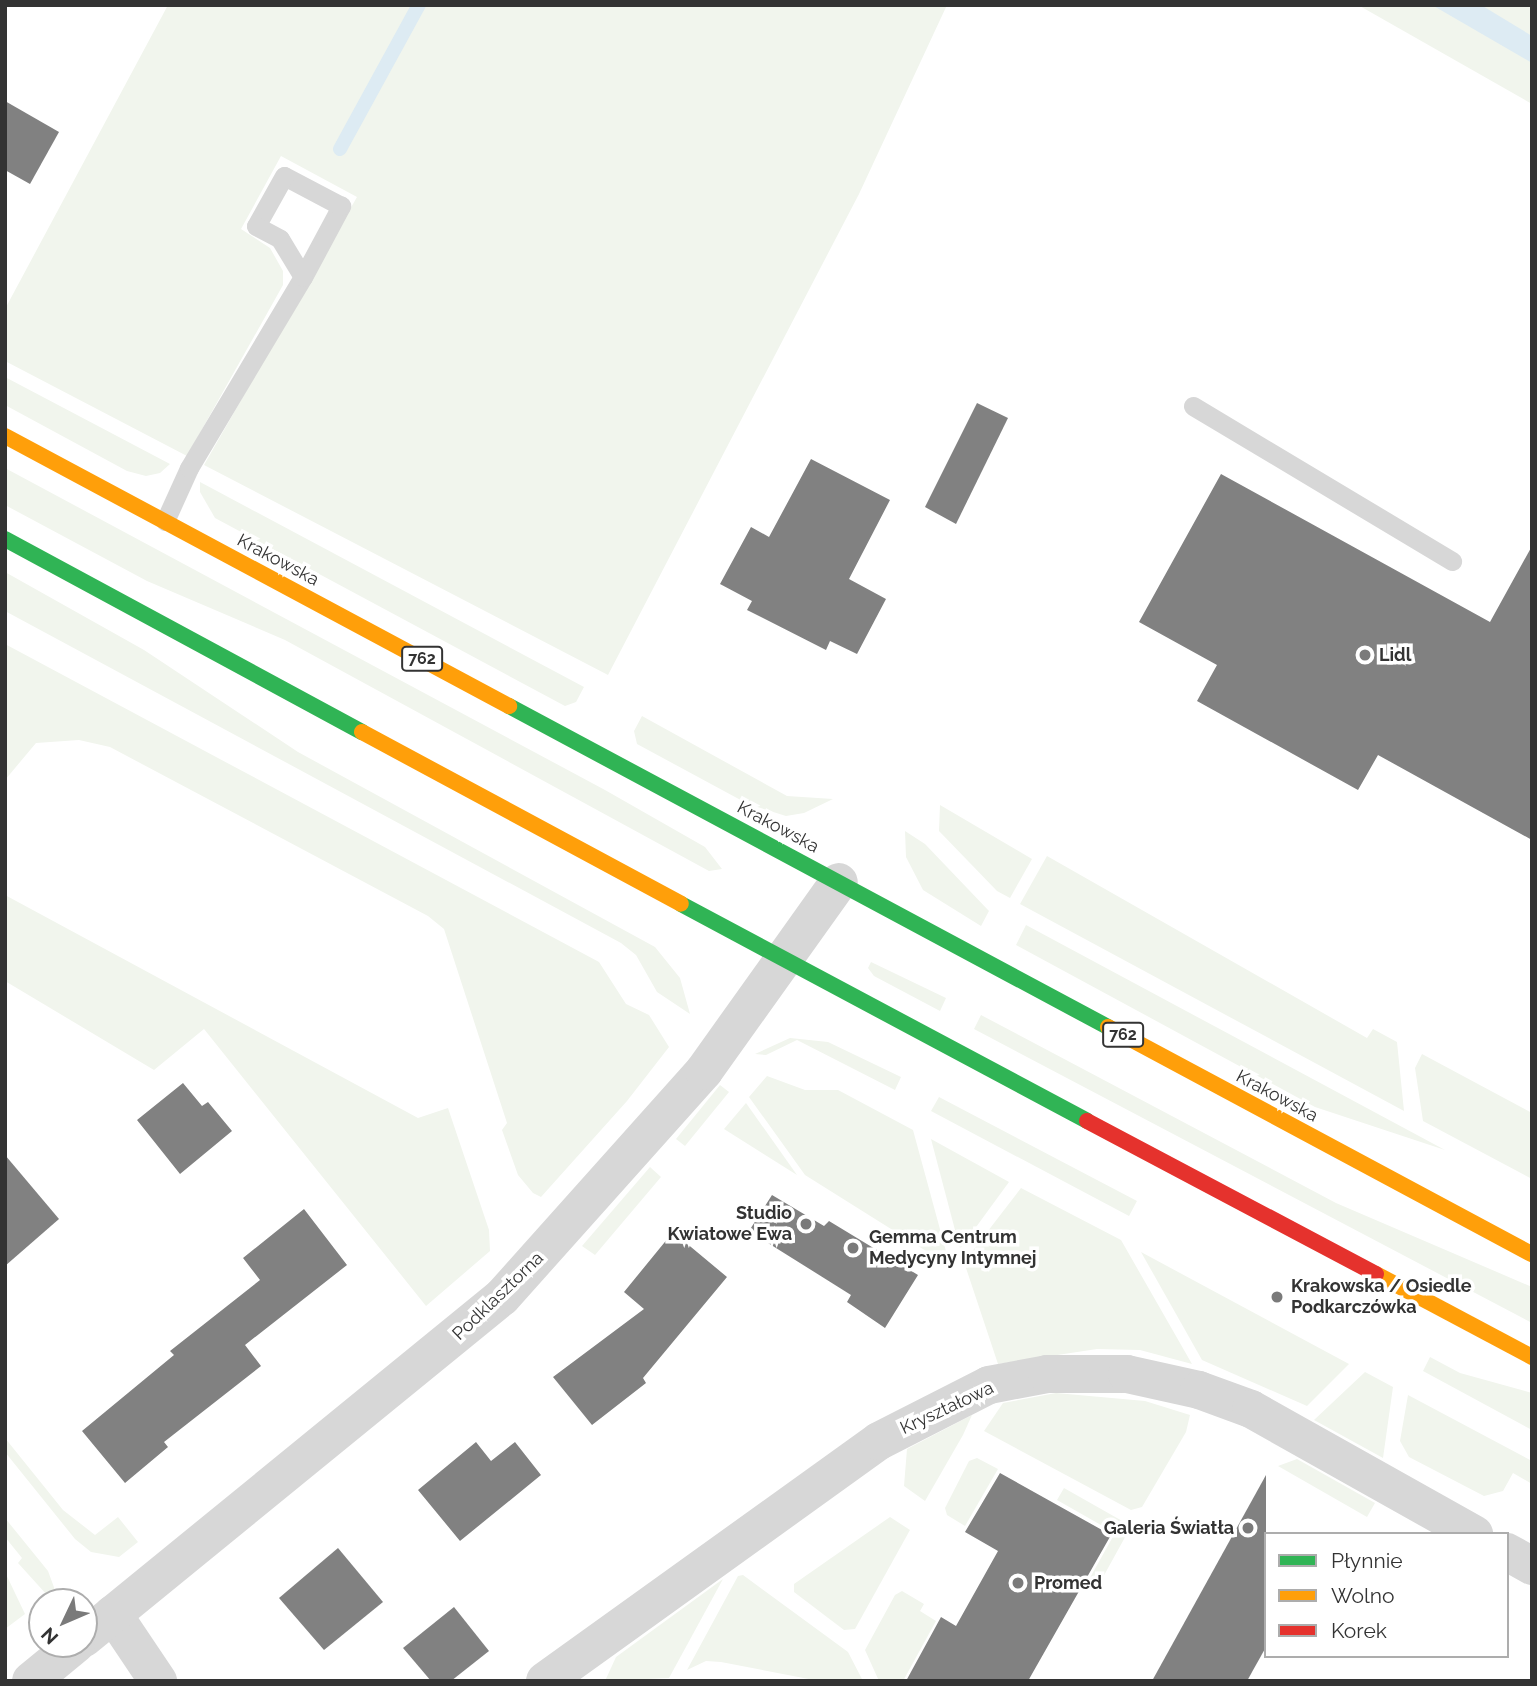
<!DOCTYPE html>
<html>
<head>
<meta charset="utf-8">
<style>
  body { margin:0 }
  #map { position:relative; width:1537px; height:1686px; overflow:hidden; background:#fff; font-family:Raleway,sans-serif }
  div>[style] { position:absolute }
  .green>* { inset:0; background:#f1f5ed }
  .water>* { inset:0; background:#ddebf3 }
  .stream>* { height:14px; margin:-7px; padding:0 7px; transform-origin:7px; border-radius:7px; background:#ddebf3 }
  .building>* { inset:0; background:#818181 }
  .lane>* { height:19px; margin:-9.5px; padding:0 9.5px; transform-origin:9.5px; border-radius:9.5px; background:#d7d7d7 }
  .street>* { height:38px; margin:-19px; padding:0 19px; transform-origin:19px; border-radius:19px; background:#d7d7d7 }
  .fast>* { height:16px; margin:-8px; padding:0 8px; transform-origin:8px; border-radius:8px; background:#30b455 }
  .slow>* { height:16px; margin:-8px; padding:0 8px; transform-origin:8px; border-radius:8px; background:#ff9f0a }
  .jam>* { height:16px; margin:-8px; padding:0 8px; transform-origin:8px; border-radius:8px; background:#e5322d }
  .dots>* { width:19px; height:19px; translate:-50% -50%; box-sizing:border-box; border:4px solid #fff; border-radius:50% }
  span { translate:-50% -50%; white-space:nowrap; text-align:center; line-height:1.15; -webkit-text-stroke:7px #fff; paint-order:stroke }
  .shield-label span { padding:2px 5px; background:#fff; border:2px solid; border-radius:5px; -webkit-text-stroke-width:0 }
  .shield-label { font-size:16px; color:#333; font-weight:700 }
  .street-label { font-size:18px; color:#333 }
  .poi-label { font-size:18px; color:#333; font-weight:700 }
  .left { translate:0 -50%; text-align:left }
  .right { translate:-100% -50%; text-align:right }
  .frame { position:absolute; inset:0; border:7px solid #333; pointer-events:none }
  .legend { position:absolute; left:1264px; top:1532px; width:245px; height:126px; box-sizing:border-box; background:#fff; border:2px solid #adadad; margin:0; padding:9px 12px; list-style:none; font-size:21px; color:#333 }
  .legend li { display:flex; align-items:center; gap:14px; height:35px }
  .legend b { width:35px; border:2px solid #adadad }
  .north { position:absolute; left:28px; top:1588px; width:70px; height:70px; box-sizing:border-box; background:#fff; border:2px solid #adadad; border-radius:50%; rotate:226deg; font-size:19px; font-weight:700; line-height:28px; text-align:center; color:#333 }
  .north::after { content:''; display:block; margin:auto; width:24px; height:32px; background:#7a7a7a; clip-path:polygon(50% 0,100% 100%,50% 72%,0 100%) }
</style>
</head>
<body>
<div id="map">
  <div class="green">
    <i style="clip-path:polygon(168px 5px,947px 5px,859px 194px,608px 675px,204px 465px,357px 197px,281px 156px,241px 229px,270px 248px,283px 271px,283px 285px,187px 456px,5px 361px,5px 309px)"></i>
    <i style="clip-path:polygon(1358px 5px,1532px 5px,1532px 104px)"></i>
    <i style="clip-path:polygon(5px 377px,170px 464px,160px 473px,146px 476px,127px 471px,5px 405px)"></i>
    <i style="clip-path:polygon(5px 468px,605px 790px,705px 847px,722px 869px,709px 871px,285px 640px,147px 581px,5px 505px)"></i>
    <i style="clip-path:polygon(200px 482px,584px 687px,576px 702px,565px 706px,215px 518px,200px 492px)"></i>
    <i style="clip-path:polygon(5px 572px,144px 650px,298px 752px,655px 947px,680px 978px,690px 1014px,657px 992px,636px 955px,621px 943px,5px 611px)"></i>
    <i style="clip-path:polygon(5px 644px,599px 962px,626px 1004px,649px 1015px,669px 1047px,627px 1101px,541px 1197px,533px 1193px,518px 1175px,502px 1130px,507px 1123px,444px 929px,428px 916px,110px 747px,79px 740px,36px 743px,5px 780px)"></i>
    <i style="clip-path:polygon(642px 716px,787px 796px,833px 799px,804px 813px,786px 816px,748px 804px,637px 744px,634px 731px)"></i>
    <i style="clip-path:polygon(940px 805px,1032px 859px,1010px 898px,997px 891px,939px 831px)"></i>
    <i style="clip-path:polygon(905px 831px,925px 844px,989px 911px,981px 926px,923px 890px,906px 857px)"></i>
    <i style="clip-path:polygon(1047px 856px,1367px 1038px,1373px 1029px,1397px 1042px,1404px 1111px,1020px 904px)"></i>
    <i style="clip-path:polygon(5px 895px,418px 1118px,448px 1108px,489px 1230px,490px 1251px,426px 1306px,204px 1029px,154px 1070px,5px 981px)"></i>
    <i style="clip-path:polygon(1026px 925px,1445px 1150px,1315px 1107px,1016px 945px)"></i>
    <i style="clip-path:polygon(871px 962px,946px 998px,940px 1011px,874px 976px,868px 968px)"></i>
    <i style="clip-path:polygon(981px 1015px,1336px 1203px,1532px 1287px,1532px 1323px,974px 1029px)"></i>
    <i style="clip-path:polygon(790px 1038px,828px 1042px,901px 1077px,895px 1090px,797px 1040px,766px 1055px,755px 1054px)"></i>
    <i style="clip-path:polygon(1422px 1054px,1532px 1113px,1532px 1179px,1423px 1121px,1415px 1068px)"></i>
    <i style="clip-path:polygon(767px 1076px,805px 1090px,838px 1090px,913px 1130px,950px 1266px,805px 1175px,749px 1097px)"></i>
    <i style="clip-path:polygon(720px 1085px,729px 1092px,685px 1146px,676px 1139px)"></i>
    <i style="clip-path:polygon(939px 1097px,1137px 1201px,1129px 1216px,931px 1111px)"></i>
    <i style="clip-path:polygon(746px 1103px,797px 1175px,724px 1129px)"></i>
    <i style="clip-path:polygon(931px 1139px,1009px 1182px,960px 1249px)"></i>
    <i style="clip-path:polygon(650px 1167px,661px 1177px,595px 1255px,582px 1246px)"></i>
    <i style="clip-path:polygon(1021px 1188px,1121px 1240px,1192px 1364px,1140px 1350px,1097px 1349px,998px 1364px,964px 1262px)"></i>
    <i style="clip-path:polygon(1141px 1252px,1349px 1364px,1307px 1406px,1202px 1360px)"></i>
    <i style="clip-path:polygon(1430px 1357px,1460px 1373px,1532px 1393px,1532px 1430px,1423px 1371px)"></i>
    <i style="clip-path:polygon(1365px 1372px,1393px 1387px,1383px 1458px,1314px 1420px)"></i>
    <i style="clip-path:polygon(1056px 1393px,1145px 1401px,1190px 1415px,1186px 1432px,1142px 1507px,1131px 1510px,984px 1431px,1003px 1403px)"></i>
    <i style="clip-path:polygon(1408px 1395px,1532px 1461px,1532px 1484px,1513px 1473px,1503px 1491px,1484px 1496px,1409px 1457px,1400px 1441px)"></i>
    <i style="clip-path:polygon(972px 1415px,963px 1435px,925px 1501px,904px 1486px,907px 1449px)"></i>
    <i style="clip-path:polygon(5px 1438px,63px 1510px,95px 1535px,118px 1517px,138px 1542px,119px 1557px,91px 1552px,75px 1539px,5px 1452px)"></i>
    <i style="clip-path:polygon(977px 1458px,998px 1469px,965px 1526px,947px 1515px,945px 1508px,969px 1461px)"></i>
    <i style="clip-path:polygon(1297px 1459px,1375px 1503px,1367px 1517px,1278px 1466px)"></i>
    <i style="clip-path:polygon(1064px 1488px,1124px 1522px,1129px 1530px,1097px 1588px,1082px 1592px,1115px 1533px,1057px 1500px)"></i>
    <i style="clip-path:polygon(890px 1517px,910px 1530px,855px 1629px,844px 1630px,794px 1592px,794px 1584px)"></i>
    <i style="clip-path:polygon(5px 1518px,48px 1571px,55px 1590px,47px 1595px,18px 1563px,22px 1558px,5px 1537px)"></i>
    <i style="clip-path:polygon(5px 1572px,25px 1614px,5px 1629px)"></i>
    <i style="clip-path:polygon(743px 1575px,848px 1652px,863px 1681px,819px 1681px,721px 1662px,706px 1661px,687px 1670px,738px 1576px)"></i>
    <i style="clip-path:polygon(723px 1579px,669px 1678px,605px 1681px,616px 1657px)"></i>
    <i style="clip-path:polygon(902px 1591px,924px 1604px,920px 1611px,936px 1621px,903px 1681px,879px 1681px,865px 1650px,895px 1595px)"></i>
  </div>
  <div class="water">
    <i style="clip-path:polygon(1432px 5px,1481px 5px,1532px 36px,1532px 63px)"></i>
  </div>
  <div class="stream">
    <i style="left:340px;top:149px;width:164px;rotate:-61.3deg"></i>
  </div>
  <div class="building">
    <i style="clip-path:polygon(5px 101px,59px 132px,30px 184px,5px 170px)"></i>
    <i style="clip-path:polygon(977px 403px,1008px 418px,956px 524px,925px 507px)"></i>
    <i style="clip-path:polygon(811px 459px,890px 500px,849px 579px,886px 599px,857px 654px,830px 641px,826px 650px,747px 610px,752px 601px,720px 584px,751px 527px,769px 537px)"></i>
    <i style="clip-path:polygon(1221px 474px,1490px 622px,1532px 546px,1532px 840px,1378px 755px,1358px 790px,1197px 701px,1217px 665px,1139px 622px)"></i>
    <i style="clip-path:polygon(183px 1083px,202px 1106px,208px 1102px,232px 1131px,180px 1174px,137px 1120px)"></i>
    <i style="clip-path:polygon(5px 1155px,59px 1219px,5px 1266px)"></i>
    <i style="clip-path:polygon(772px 1195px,824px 1226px,829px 1221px,918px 1275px,885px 1328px,847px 1302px,851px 1295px,749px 1231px)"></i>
    <i style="clip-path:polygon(304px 1209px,347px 1265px,245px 1345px,261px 1366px,164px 1442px,168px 1447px,125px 1483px,82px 1431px,174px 1355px,170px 1351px,260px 1280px,243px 1258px)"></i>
    <i style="clip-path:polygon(673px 1232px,727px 1277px,643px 1378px,646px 1383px,592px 1425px,553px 1377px,644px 1309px,624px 1292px)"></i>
    <i style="clip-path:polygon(476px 1442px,491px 1461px,515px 1442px,541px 1475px,460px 1541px,418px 1490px)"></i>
    <i style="clip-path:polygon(1000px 1473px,1111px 1535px,1028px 1681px,906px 1681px,941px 1617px,956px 1626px,998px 1551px,965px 1532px)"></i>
    <i style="clip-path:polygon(1266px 1475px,1266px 1647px,1247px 1681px,1152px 1681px)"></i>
    <i style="clip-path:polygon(338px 1548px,383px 1602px,324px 1650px,279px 1598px)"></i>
    <i style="clip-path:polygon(454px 1607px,489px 1651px,451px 1681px,431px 1681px,403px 1648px)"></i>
  </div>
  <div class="lane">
    <i style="left:1193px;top:406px;width:302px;rotate:30.9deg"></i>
    <i style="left:165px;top:521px;width:58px;rotate:-65.6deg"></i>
    <i style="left:189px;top:468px;width:222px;rotate:-59.2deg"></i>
    <i style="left:303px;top:277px;width:81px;rotate:-61.8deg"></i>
    <i style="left:341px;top:206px;width:64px;rotate:-152.2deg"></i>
    <i style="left:284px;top:176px;width:57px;rotate:119.2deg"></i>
    <i style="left:256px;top:226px;width:27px;rotate:28deg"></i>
    <i style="left:280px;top:239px;width:44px;rotate:58.8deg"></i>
  </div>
  <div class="street">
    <i style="left:1507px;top:1552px;width:29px;rotate:29deg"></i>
    <i style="left:113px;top:1614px;width:81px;rotate:56.1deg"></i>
    <i style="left:84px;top:1638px;width:539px;rotate:-39.21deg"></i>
    <i style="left:502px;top:1297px;width:303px;rotate:-48.2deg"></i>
    <i style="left:704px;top:1071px;width:232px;rotate:-54.5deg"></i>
    <i style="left:31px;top:1681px;width:58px;rotate:-39.4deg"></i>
    <i style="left:545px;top:1681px;width:411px;rotate:-35.7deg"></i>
    <i style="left:879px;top:1441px;width:123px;rotate:-27deg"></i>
    <i style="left:989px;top:1385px;width:59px;rotate:-10.7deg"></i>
    <i style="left:1047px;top:1374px;width:80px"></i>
    <i style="left:1127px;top:1374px;width:74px;rotate:12.5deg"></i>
    <i style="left:1199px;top:1390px;width:55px;rotate:20.1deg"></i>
    <i style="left:1251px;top:1409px;width:256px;rotate:29.3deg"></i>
  </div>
  <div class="fast">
    <i style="left:5px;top:539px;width:406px;rotate:28.4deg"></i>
    <i style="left:509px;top:706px;width:680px;rotate:28.19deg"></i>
    <i style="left:681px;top:904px;width:460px;rotate:28.1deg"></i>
  </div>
  <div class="slow">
    <i style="left:5px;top:436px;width:572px;rotate:28.18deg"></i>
    <i style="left:362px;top:732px;width:362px;rotate:28.3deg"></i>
    <i style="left:1108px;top:1027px;width:481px;rotate:28.2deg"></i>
    <i style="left:1376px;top:1274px;width:177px;rotate:28deg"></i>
  </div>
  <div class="jam">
    <i style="left:1087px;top:1121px;width:327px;rotate:27.9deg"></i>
  </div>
  <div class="dots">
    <i style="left:1365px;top:655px;background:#7a7a7a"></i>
    <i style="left:806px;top:1224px;background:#7a7a7a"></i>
    <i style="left:853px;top:1248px;background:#7a7a7a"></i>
    <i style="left:1277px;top:1297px;background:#7a7a7a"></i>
    <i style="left:1248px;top:1528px;background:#7a7a7a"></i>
    <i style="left:1018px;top:1583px;background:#7a7a7a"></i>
  </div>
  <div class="shield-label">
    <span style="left:422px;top:659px">762</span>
    <span style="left:1123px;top:1035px">762</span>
  </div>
  <div class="street-label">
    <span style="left:278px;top:560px;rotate:28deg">Krakowska</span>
    <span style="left:778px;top:827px;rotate:28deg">Krakowska</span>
    <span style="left:1277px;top:1096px;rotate:28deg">Krakowska</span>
    <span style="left:498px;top:1296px;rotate:-44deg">Podklasztorna</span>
    <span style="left:947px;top:1408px;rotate:-25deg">Kryształowa</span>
  </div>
  <div class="poi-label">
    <span class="left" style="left:1379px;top:655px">Lidl</span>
    <span class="right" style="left:792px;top:1224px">Studio<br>Kwiatowe Ewa</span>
    <span class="left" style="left:869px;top:1248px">Gemma Centrum<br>Medycyny Intymnej</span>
    <span class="left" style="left:1291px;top:1297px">Krakowska / Osiedle<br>Podkarczówka</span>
    <span class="right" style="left:1234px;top:1528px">Galeria Światła</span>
    <span class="left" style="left:1034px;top:1583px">Promed</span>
  </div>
  <div class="frame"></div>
  <ul class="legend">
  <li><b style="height:9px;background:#30b455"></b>Płynnie</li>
  <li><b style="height:9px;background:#ff9f0a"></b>Wolno</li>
  <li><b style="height:9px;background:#e5322d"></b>Korek</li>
  </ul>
  <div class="north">N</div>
</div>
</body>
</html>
